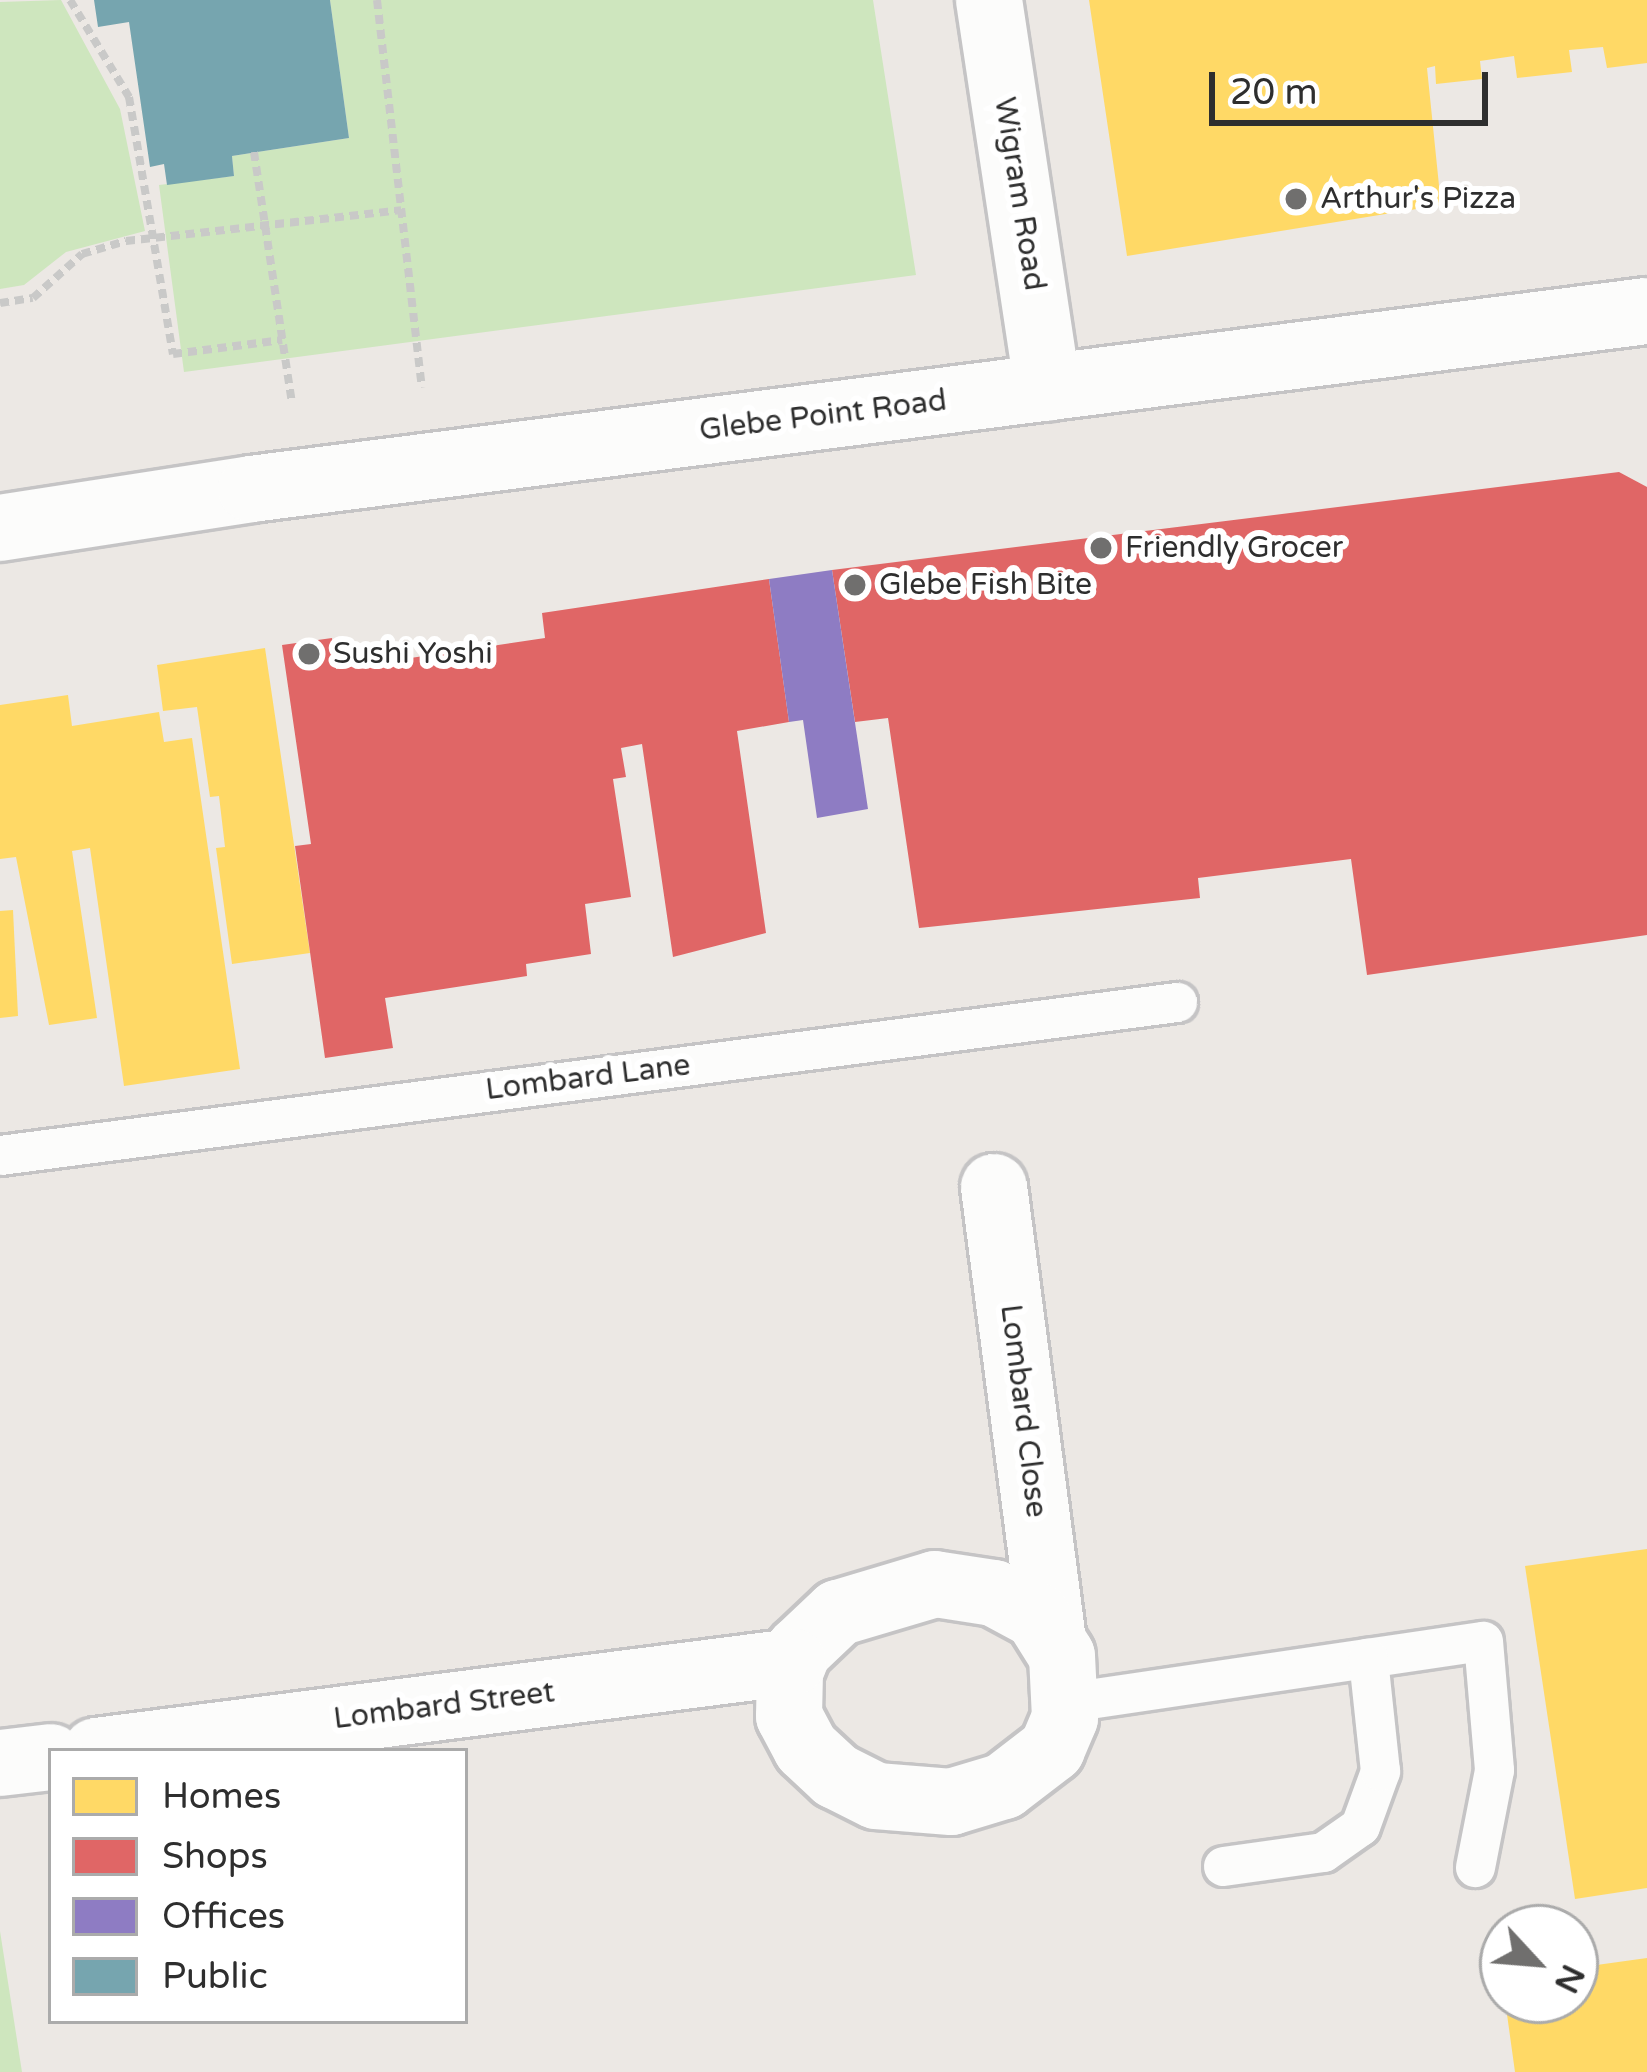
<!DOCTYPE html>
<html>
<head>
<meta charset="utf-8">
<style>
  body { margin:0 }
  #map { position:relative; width:1647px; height:2072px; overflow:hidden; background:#ece8e4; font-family:"Varela Round",sans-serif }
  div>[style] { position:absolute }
  .green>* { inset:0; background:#cee6be }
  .homes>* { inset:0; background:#ffd966 }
  .shops>* { inset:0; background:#e06666 }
  .offices>* { inset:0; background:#8e7cc3 }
  .public>* { inset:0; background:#76a5af }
  .path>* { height:8px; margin-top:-4px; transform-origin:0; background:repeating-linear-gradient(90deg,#c9c9c8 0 9px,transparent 0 15px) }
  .roads { filter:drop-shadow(3px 0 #c5c4c5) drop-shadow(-3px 0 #c5c4c5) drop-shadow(0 3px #c5c4c5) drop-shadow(0 -3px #c5c4c5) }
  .service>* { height:39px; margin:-19.5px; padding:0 19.5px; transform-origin:19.5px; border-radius:19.5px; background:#fcfcfb }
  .minor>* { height:66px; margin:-33px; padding:0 33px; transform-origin:33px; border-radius:33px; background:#fcfcfb }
  .tertiary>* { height:66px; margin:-33px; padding:0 33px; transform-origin:33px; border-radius:33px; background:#fcfcfb }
  .dots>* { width:33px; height:33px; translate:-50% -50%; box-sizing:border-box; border:6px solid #fff; border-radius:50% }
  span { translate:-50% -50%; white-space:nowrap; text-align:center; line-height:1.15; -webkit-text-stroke:12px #fff; paint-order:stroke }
  .street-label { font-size:30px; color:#2e2e2e }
  .poi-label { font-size:30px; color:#2e2e2e }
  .left { translate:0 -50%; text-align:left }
  .legend { position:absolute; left:48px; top:1748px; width:420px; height:276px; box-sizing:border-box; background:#fff; border:3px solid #ababab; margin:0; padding:15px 21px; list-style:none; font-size:36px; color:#2e2e2e }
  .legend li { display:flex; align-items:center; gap:24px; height:60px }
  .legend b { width:60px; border:3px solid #ababab }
  .north { position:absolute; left:1479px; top:1904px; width:120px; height:120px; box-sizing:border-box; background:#fff; border:3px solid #ababab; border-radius:50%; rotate:116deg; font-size:33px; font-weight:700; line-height:48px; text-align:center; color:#2e2e2e }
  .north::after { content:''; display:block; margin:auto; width:42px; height:54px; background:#706f6e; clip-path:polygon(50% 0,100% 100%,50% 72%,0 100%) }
  .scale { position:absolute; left:1209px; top:72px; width:279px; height:54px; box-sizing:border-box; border:6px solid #2e2e2e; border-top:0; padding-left:15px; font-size:36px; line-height:42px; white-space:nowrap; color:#2e2e2e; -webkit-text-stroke:9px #fff; paint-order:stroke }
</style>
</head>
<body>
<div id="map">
  <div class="green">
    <i style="clip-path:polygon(61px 0,120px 109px,145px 231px,66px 252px,24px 285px,0 289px,0 2px)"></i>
    <i style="clip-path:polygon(330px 0,873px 0,916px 275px,184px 372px,159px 185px,234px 176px,232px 156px,349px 138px)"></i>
    <i style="clip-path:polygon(0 1931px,22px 2072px,0 2072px)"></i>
  </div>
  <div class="homes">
    <i style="clip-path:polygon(1089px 0,1647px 0,1647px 63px,1607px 68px,1603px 47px,1569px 50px,1572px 72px,1563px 73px,1517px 78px,1514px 56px,1480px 61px,1482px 79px,1436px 84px,1435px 66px,1427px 68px,1441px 205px,1127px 256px)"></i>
    <i style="clip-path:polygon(265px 648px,310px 953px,232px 964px,216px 848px,225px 847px,219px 796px,210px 797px,197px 707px,163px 711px,157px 665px)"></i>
    <i style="clip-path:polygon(68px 695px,72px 726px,159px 712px,164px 742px,192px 738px,240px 1069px,124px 1086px,90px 848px,72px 851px,97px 1018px,49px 1025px,16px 857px,0 859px,0 705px)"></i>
    <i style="clip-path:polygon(13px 910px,18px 1016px,0 1018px,0 911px)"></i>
    <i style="clip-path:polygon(1647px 1549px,1647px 1888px,1575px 1899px,1525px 1566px)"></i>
    <i style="clip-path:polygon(1647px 1958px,1647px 2072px,1515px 2072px,1505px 2000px,1575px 2000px,1575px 1968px)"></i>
  </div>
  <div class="shops">
    <i style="clip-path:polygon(1619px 472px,1647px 487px,1647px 935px,1367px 975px,1351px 859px,1198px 878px,1200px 898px,919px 928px,888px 718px,855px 722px,832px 570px)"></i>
    <i style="clip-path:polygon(769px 579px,789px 722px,737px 731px,766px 933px,673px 957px,642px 744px,621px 748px,626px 777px,613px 779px,631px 897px,585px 904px,591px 954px,526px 964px,527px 976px,385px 998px,393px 1048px,325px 1058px,295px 846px,311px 844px,282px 645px,332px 638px,336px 669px,545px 638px,542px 613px)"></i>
  </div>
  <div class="offices">
    <i style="clip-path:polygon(832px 570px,868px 809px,817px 818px,803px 720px,789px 722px,769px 579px)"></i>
  </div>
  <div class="public">
    <i style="clip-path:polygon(94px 0,330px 0,349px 138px,232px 156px,234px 176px,167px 185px,164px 164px,150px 167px,129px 22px,98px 27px)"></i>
  </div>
  <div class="path">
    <i style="left:70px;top:0;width:114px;rotate:58.7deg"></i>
    <i style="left:129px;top:97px;width:261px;rotate:80.3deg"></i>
    <i style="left:173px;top:354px;width:110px;rotate:-7.3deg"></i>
    <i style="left:377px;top:0;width:390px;rotate:83.4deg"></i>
    <i style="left:254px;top:152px;width:254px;rotate:81.4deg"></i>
    <i style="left:0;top:303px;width:33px;rotate:-9deg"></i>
    <i style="left:33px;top:298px;width:66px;rotate:-41.9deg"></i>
    <i style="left:82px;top:254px;width:46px;rotate:-16.5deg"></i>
    <i style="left:126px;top:241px;width:277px;rotate:-6.4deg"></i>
  </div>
  <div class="roads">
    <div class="service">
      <i style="left:0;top:1155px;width:1187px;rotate:-7.41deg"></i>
      <i style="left:1068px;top:1702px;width:419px;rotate:-8.4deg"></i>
      <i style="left:1483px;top:1641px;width:129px;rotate:85.1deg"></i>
      <i style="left:1494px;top:1770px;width:99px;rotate:101.1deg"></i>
      <i style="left:1223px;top:1866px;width:101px;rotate:-8deg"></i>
      <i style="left:1323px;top:1852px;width:45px;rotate:-35.1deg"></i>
      <i style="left:1360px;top:1826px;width:59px;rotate:-70deg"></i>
      <i style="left:1380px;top:1771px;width:114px;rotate:-96.1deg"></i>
    </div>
    <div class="minor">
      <i style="left:994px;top:1187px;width:452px;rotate:82.6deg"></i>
      <i style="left:935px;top:1584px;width:60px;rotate:8.7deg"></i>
      <i style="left:994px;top:1593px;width:49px;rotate:28.1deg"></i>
      <i style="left:1037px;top:1616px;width:47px;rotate:58deg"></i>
      <i style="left:1062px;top:1656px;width:62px;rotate:87.2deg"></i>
      <i style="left:1065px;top:1718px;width:34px;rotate:113deg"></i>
      <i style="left:1052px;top:1749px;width:61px;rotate:142.4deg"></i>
      <i style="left:1004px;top:1786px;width:55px;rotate:163.2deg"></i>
      <i style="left:951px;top:1802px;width:75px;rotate:-175.4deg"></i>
      <i style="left:876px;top:1796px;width:45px;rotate:-153.4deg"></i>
      <i style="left:836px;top:1776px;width:41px;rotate:-137deg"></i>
      <i style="left:806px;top:1748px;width:36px;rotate:-118deg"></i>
      <i style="left:789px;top:1716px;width:44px;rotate:-88.7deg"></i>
      <i style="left:790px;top:1672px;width:24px;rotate:-68deg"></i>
      <i style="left:799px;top:1650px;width:54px;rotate:-43.5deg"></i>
      <i style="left:838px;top:1613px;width:101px;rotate:-16.6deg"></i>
      <i style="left:96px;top:1751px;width:703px;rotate:-7.28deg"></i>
      <i style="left:0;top:1763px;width:51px;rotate:-6.7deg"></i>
    </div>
    <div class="tertiary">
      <i style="left:989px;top:0;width:392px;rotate:81.4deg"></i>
      <i style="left:0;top:528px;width:254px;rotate:-8.8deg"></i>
      <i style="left:251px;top:489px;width:1407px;rotate:-7.27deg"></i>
    </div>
  </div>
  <div class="dots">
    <i style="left:1296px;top:199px;background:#706f6e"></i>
    <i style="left:1101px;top:548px;background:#706f6e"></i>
    <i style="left:855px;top:585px;background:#706f6e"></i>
    <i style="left:309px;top:654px;background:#706f6e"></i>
  </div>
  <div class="street-label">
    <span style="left:1019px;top:194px;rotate:81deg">Wigram Road</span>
    <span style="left:823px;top:416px;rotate:-7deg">Glebe Point Road</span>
    <span style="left:588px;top:1078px;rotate:-7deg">Lombard Lane</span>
    <span style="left:1023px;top:1411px;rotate:83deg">Lombard Close</span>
    <span style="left:444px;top:1706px;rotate:-7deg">Lombard Street</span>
  </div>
  <div class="poi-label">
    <span class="left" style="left:1320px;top:199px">Arthur's Pizza</span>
    <span class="left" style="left:1125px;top:548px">Friendly Grocer</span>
    <span class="left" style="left:879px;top:585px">Glebe Fish Bite</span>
    <span class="left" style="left:333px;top:654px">Sushi Yoshi</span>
  </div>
  <ul class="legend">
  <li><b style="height:33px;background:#ffd966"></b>Homes</li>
  <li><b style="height:33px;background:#e06666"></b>Shops</li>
  <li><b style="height:33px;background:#8e7cc3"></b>Offices</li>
  <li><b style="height:33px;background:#76a5af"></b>Public</li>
  </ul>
  <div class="north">N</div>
  <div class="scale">20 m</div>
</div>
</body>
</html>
